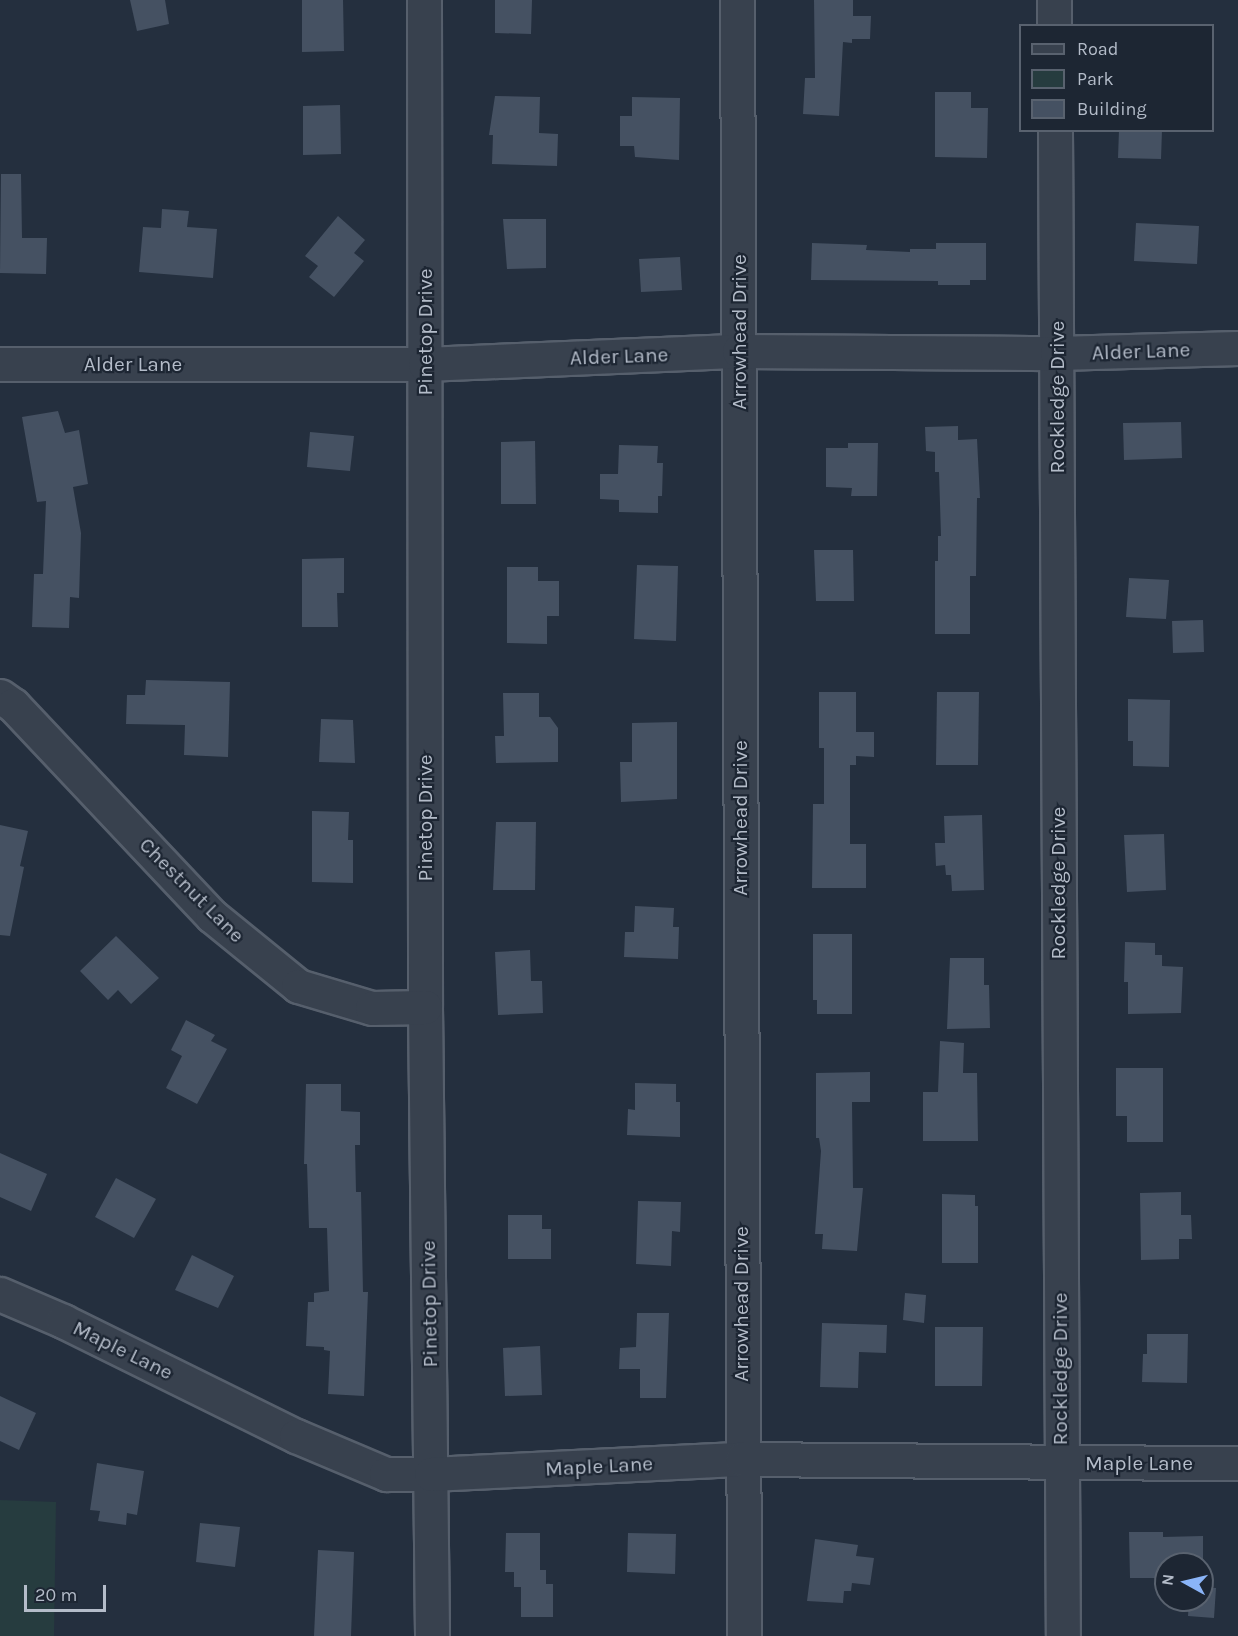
<!DOCTYPE html>
<html>
<head>
<meta charset="utf-8">
<style>
  body { margin:0 }
  #map { position:relative; width:1238px; height:1636px; overflow:hidden; background:#242f3e; font-family:Karla,sans-serif }
  div>[style] { position:absolute }
  .green>* { inset:0; background:#263c3f }
  .building>* { inset:0; background:#455162 }
  .roads { filter:drop-shadow(2px 0 #565f6c) drop-shadow(-2px 0 #565f6c) drop-shadow(0 2px #565f6c) drop-shadow(0 -2px #565f6c) }
  .minor>* { height:33px; margin:-16.5px; padding:0 16.5px; transform-origin:16.5px; border-radius:16.5px; background:#38414e }
  span { translate:-50% -50%; white-space:nowrap; text-align:center; line-height:1.15; -webkit-text-stroke:4.5px #1d2633; paint-order:stroke }
  .street-label { font-size:21px; color:#b4bcc9 }
  .legend { position:absolute; left:1019px; top:24px; width:195px; height:108px; box-sizing:border-box; background:#1d2633; border:2px solid #59626f; margin:0; padding:8px 10px; list-style:none; font-size:18px; color:#b4bcc9 }
  .legend li { display:flex; align-items:center; gap:12px; height:30px }
  .legend b { width:30px; border:2px solid #59626f }
  .north { position:absolute; left:1154px; top:1552px; width:60px; height:60px; box-sizing:border-box; background:#1d2633; border:2px solid #59626f; border-radius:50%; rotate:278deg; font-size:16px; font-weight:700; line-height:24px; text-align:center; color:#b4bcc9 }
  .north::after { content:''; display:block; margin:auto; width:21px; height:27px; background:#8ab4f8; clip-path:polygon(50% 0,100% 100%,50% 72%,0 100%) }
  .scale { position:absolute; left:24px; top:1585px; width:82px; height:27px; box-sizing:border-box; border:3px solid #b4bcc9; border-top:0; padding-left:8px; font-size:18px; line-height:21px; white-space:nowrap; color:#b4bcc9; -webkit-text-stroke:4px #1d2633; paint-order:stroke }
</style>
</head>
<body>
<div id="map">
  <div class="green">
    <i style="clip-path:polygon(0 1500px,56px 1502px,54px 1636px,0 1636px)"></i>
  </div>
  <div class="building">
    <i style="clip-path:polygon(130px 0,165px 0,169px 24px,137px 31px)"></i>
    <i style="clip-path:polygon(302px 0,343px 0,344px 51px,302px 52px)"></i>
    <i style="clip-path:polygon(495px 0,532px 0,531px 34px,495px 33px)"></i>
    <i style="clip-path:polygon(814px 0,853px 0,853px 16px,871px 16px,870px 39px,852px 39px,852px 43px,843px 42px,839px 116px,803px 114px,805px 78px,815px 78px)"></i>
    <i style="clip-path:polygon(935px 92px,971px 92px,971px 108px,988px 108px,987px 158px,935px 157px)"></i>
    <i style="clip-path:polygon(495px 96px,540px 97px,539px 133px,558px 134px,557px 166px,492px 164px,493px 135px,489px 135px)"></i>
    <i style="clip-path:polygon(632px 97px,680px 98px,679px 160px,635px 157px,634px 146px,620px 146px,620px 116px,632px 116px)"></i>
    <i style="clip-path:polygon(340px 105px,341px 154px,303px 155px,303px 106px)"></i>
    <i style="clip-path:polygon(1119px 130px,1162px 130px,1161px 159px,1118px 158px)"></i>
    <i style="clip-path:polygon(1px 174px,21px 174px,22px 238px,47px 238px,46px 274px,0 273px)"></i>
    <i style="clip-path:polygon(162px 209px,189px 211px,187px 227px,217px 229px,213px 278px,139px 272px,143px 227px,161px 228px)"></i>
    <i style="clip-path:polygon(338px 216px,365px 240px,354px 253px,364px 261px,334px 297px,309px 277px,318px 266px,305px 256px)"></i>
    <i style="clip-path:polygon(503px 219px,546px 219px,546px 268px,507px 269px)"></i>
    <i style="clip-path:polygon(1136px 223px,1199px 226px,1197px 264px,1134px 261px)"></i>
    <i style="clip-path:polygon(812px 243px,867px 245px,866px 250px,910px 252px,910px 249px,936px 249px,936px 243px,986px 243px,986px 280px,970px 280px,970px 285px,938px 285px,938px 281px,811px 280px)"></i>
    <i style="clip-path:polygon(680px 257px,682px 290px,641px 292px,639px 259px)"></i>
    <i style="clip-path:polygon(58px 411px,65px 433px,79px 430px,88px 484px,73px 487px,81px 533px,79px 598px,70px 597px,69px 628px,32px 627px,34px 574px,43px 574px,46px 501px,37px 502px,22px 417px)"></i>
    <i style="clip-path:polygon(1181px 422px,1182px 458px,1124px 460px,1123px 423px)"></i>
    <i style="clip-path:polygon(958px 426px,958px 440px,977px 439px,980px 498px,977px 498px,976px 576px,970px 576px,970px 634px,935px 634px,935px 561px,938px 561px,938px 536px,941px 536px,939px 472px,935px 472px,935px 452px,926px 451px,925px 427px)"></i>
    <i style="clip-path:polygon(310px 432px,354px 436px,350px 471px,307px 467px)"></i>
    <i style="clip-path:polygon(535px 441px,536px 504px,501px 504px,501px 442px)"></i>
    <i style="clip-path:polygon(848px 443px,878px 443px,877px 496px,851px 496px,852px 488px,826px 487px,826px 448px,848px 448px)"></i>
    <i style="clip-path:polygon(619px 445px,658px 446px,657px 463px,663px 463px,662px 496px,658px 496px,658px 513px,619px 512px,619px 500px,600px 499px,600px 474px,618px 474px)"></i>
    <i style="clip-path:polygon(814px 550px,853px 550px,854px 601px,816px 601px)"></i>
    <i style="clip-path:polygon(344px 558px,344px 593px,337px 593px,338px 627px,302px 627px,302px 559px)"></i>
    <i style="clip-path:polygon(637px 565px,678px 566px,676px 641px,634px 639px)"></i>
    <i style="clip-path:polygon(507px 567px,538px 567px,538px 581px,559px 581px,559px 616px,547px 616px,547px 644px,507px 643px)"></i>
    <i style="clip-path:polygon(1129px 578px,1169px 580px,1166px 619px,1126px 617px)"></i>
    <i style="clip-path:polygon(1203px 620px,1204px 652px,1173px 653px,1172px 621px)"></i>
    <i style="clip-path:polygon(146px 680px,230px 682px,228px 757px,184px 755px,185px 725px,126px 724px,127px 695px,145px 695px)"></i>
    <i style="clip-path:polygon(819px 692px,856px 692px,856px 732px,874px 732px,874px 757px,856px 756px,856px 765px,850px 765px,850px 844px,866px 844px,866px 888px,812px 888px,813px 804px,824px 804px,824px 748px,819px 748px)"></i>
    <i style="clip-path:polygon(937px 692px,979px 692px,978px 765px,936px 765px)"></i>
    <i style="clip-path:polygon(503px 693px,539px 693px,539px 717px,550px 717px,558px 728px,558px 762px,496px 763px,495px 736px,504px 736px)"></i>
    <i style="clip-path:polygon(1128px 699px,1170px 700px,1169px 767px,1133px 766px,1133px 741px,1128px 741px)"></i>
    <i style="clip-path:polygon(321px 719px,353px 720px,355px 763px,319px 762px)"></i>
    <i style="clip-path:polygon(677px 722px,677px 799px,621px 802px,620px 762px,632px 762px,632px 723px)"></i>
    <i style="clip-path:polygon(312px 811px,349px 812px,348px 840px,353px 840px,353px 883px,312px 882px)"></i>
    <i style="clip-path:polygon(982px 815px,984px 890px,952px 891px,951px 875px,946px 875px,945px 865px,936px 866px,935px 843px,945px 843px,944px 816px)"></i>
    <i style="clip-path:polygon(496px 822px,536px 822px,535px 890px,493px 890px)"></i>
    <i style="clip-path:polygon(0 825px,28px 831px,20px 866px,24px 867px,10px 936px,0 935px)"></i>
    <i style="clip-path:polygon(1164px 834px,1166px 890px,1127px 892px,1124px 835px)"></i>
    <i style="clip-path:polygon(635px 906px,674px 908px,673px 927px,679px 927px,678px 959px,624px 957px,625px 932px,634px 932px)"></i>
    <i style="clip-path:polygon(813px 934px,852px 934px,852px 1014px,817px 1014px,817px 1000px,813px 1000px)"></i>
    <i style="clip-path:polygon(116px 936px,159px 978px,131px 1004px,118px 990px,108px 1000px,80px 971px)"></i>
    <i style="clip-path:polygon(1125px 942px,1155px 943px,1155px 955px,1162px 955px,1162px 966px,1183px 967px,1181px 1013px,1128px 1014px,1128px 982px,1124px 982px)"></i>
    <i style="clip-path:polygon(530px 950px,531px 981px,542px 981px,543px 1013px,498px 1015px,495px 952px)"></i>
    <i style="clip-path:polygon(950px 958px,984px 958px,984px 985px,989px 985px,990px 1028px,947px 1029px)"></i>
    <i style="clip-path:polygon(186px 1020px,215px 1035px,211px 1041px,227px 1049px,197px 1104px,166px 1088px,182px 1056px,171px 1050px)"></i>
    <i style="clip-path:polygon(940px 1041px,964px 1043px,963px 1073px,977px 1073px,978px 1141px,923px 1141px,923px 1092px,938px 1092px)"></i>
    <i style="clip-path:polygon(1116px 1068px,1163px 1068px,1163px 1142px,1127px 1142px,1127px 1116px,1116px 1116px)"></i>
    <i style="clip-path:polygon(870px 1072px,870px 1102px,852px 1102px,853px 1188px,863px 1188px,857px 1251px,822px 1249px,823px 1234px,815px 1234px,821px 1151px,819px 1138px,816px 1138px,816px 1073px)"></i>
    <i style="clip-path:polygon(635px 1083px,676px 1084px,676px 1102px,680px 1102px,680px 1137px,627px 1135px,628px 1109px,635px 1110px)"></i>
    <i style="clip-path:polygon(306px 1084px,341px 1084px,341px 1111px,360px 1112px,360px 1145px,355px 1145px,356px 1192px,361px 1192px,363px 1292px,368px 1292px,364px 1396px,328px 1394px,330px 1351px,324px 1350px,324px 1347px,306px 1346px,308px 1302px,314px 1302px,314px 1293px,329px 1291px,327px 1228px,309px 1228px,307px 1164px,304px 1164px)"></i>
    <i style="clip-path:polygon(0 1153px,47px 1174px,31px 1211px,0 1197px)"></i>
    <i style="clip-path:polygon(116px 1178px,156px 1199px,134px 1238px,95px 1217px)"></i>
    <i style="clip-path:polygon(1181px 1192px,1181px 1215px,1191px 1215px,1192px 1239px,1179px 1239px,1179px 1259px,1141px 1260px,1140px 1193px)"></i>
    <i style="clip-path:polygon(942px 1194px,975px 1195px,975px 1206px,978px 1206px,978px 1263px,942px 1263px)"></i>
    <i style="clip-path:polygon(638px 1201px,681px 1202px,680px 1232px,672px 1231px,671px 1266px,636px 1264px)"></i>
    <i style="clip-path:polygon(508px 1215px,542px 1215px,542px 1229px,551px 1229px,551px 1259px,508px 1259px)"></i>
    <i style="clip-path:polygon(192px 1255px,234px 1276px,218px 1308px,175px 1290px)"></i>
    <i style="clip-path:polygon(905px 1293px,926px 1295px,924px 1323px,903px 1320px)"></i>
    <i style="clip-path:polygon(637px 1313px,669px 1313px,666px 1398px,640px 1398px,640px 1369px,619px 1369px,620px 1348px,636px 1347px)"></i>
    <i style="clip-path:polygon(822px 1323px,887px 1325px,886px 1353px,859px 1352px,858px 1388px,820px 1387px)"></i>
    <i style="clip-path:polygon(935px 1327px,983px 1327px,982px 1386px,935px 1386px)"></i>
    <i style="clip-path:polygon(1147px 1334px,1188px 1334px,1187px 1383px,1142px 1382px,1143px 1354px,1147px 1354px)"></i>
    <i style="clip-path:polygon(540px 1346px,542px 1395px,505px 1396px,503px 1348px)"></i>
    <i style="clip-path:polygon(0 1396px,36px 1413px,19px 1450px,0 1441px)"></i>
    <i style="clip-path:polygon(97px 1463px,144px 1471px,137px 1515px,127px 1513px,126px 1525px,98px 1521px,100px 1511px,90px 1510px)"></i>
    <i style="clip-path:polygon(200px 1523px,240px 1527px,235px 1567px,196px 1562px)"></i>
    <i style="clip-path:polygon(1129px 1532px,1163px 1532px,1163px 1537px,1203px 1536px,1203px 1578px,1202px 1564px,1166px 1564px,1166px 1578px,1130px 1578px)"></i>
    <i style="clip-path:polygon(506px 1533px,540px 1533px,540px 1570px,546px 1570px,546px 1584px,553px 1584px,553px 1617px,521px 1617px,521px 1587px,514px 1587px,514px 1572px,505px 1572px)"></i>
    <i style="clip-path:polygon(628px 1533px,676px 1534px,675px 1574px,627px 1572px)"></i>
    <i style="clip-path:polygon(815px 1539px,858px 1545px,856px 1556px,874px 1558px,870px 1585px,852px 1583px,851px 1591px,844px 1591px,843px 1603px,807px 1601px)"></i>
    <i style="clip-path:polygon(318px 1550px,354px 1552px,351px 1636px,314px 1636px)"></i>
    <i style="clip-path:polygon(1202px 1587px,1216px 1588px,1214px 1618px,1188px 1616px,1189px 1600px,1202px 1600px)"></i>
  </div>
  <div class="roads">
    <div class="minor">
      <i style="left:424px;top:0;width:1007px;rotate:89.94deg"></i>
      <i style="left:425px;top:1007px;width:629px;rotate:89.36deg"></i>
      <i style="left:737px;top:0;width:1636px;rotate:89.75deg"></i>
      <i style="left:1054px;top:0;width:26px;rotate:90deg"></i>
      <i style="left:1055px;top:130px;width:1506px;rotate:89.7deg"></i>
      <i style="left:0;top:364px;width:425px"></i>
      <i style="left:425px;top:364px;width:314px;rotate:-2.4deg"></i>
      <i style="left:739px;top:351px;width:318px;rotate:0.4deg"></i>
      <i style="left:1057px;top:353px;width:181px;rotate:-1.6deg"></i>
      <i style="left:0;top:696px;width:16px;rotate:35deg"></i>
      <i style="left:13px;top:705px;width:290px;rotate:46.7deg"></i>
      <i style="left:212px;top:916px;width:111px;rotate:39.1deg"></i>
      <i style="left:298px;top:986px;width:77px;rotate:16.6deg"></i>
      <i style="left:372px;top:1008px;width:53px;rotate:-1.1deg"></i>
      <i style="left:0;top:1294px;width:69px;rotate:23.2deg"></i>
      <i style="left:63px;top:1321px;width:260px;rotate:26.3deg"></i>
      <i style="left:296px;top:1436px;width:98px;rotate:22.9deg"></i>
      <i style="left:386px;top:1474px;width:45px"></i>
      <i style="left:431px;top:1474px;width:311px;rotate:-2.8deg"></i>
      <i style="left:742px;top:1459px;width:496px;rotate:0.5deg"></i>
    </div>
  </div>
  <div class="street-label">
    <span style="left:425px;top:332px;rotate:-90deg">Pinetop Drive</span>
    <span style="left:739px;top:332px;rotate:-90deg">Arrowhead Drive</span>
    <span style="left:1141px;top:351px;rotate:-2deg">Alder Lane</span>
    <span style="left:619px;top:356px;rotate:-2deg">Alder Lane</span>
    <span style="left:133px;top:364px">Alder Lane</span>
    <span style="left:1057px;top:397px;rotate:-90deg">Rockledge Drive</span>
    <span style="left:425px;top:818px;rotate:-90deg">Pinetop Drive</span>
    <span style="left:740px;top:818px;rotate:-90deg">Arrowhead Drive</span>
    <span style="left:1058px;top:883px;rotate:-90deg">Rockledge Drive</span>
    <span style="left:192px;top:890px;rotate:45deg">Chestnut Lane</span>
    <span style="left:429px;top:1304px;rotate:-91deg">Pinetop Drive</span>
    <span style="left:741px;top:1304px;rotate:-90deg">Arrowhead Drive</span>
    <span style="left:123px;top:1350px;rotate:26deg">Maple Lane</span>
    <span style="left:1060px;top:1369px;rotate:-90deg">Rockledge Drive</span>
    <span style="left:1139px;top:1463px">Maple Lane</span>
    <span style="left:599px;top:1466px;rotate:-3deg">Maple Lane</span>
  </div>
  <ul class="legend">
  <li><b style="height:8px;background:#38414e"></b>Road</li>
  <li><b style="height:16px;background:#263c3f"></b>Park</li>
  <li><b style="height:16px;background:#455162"></b>Building</li>
  </ul>
  <div class="north">N</div>
  <div class="scale">20 m</div>
</div>
</body>
</html>
